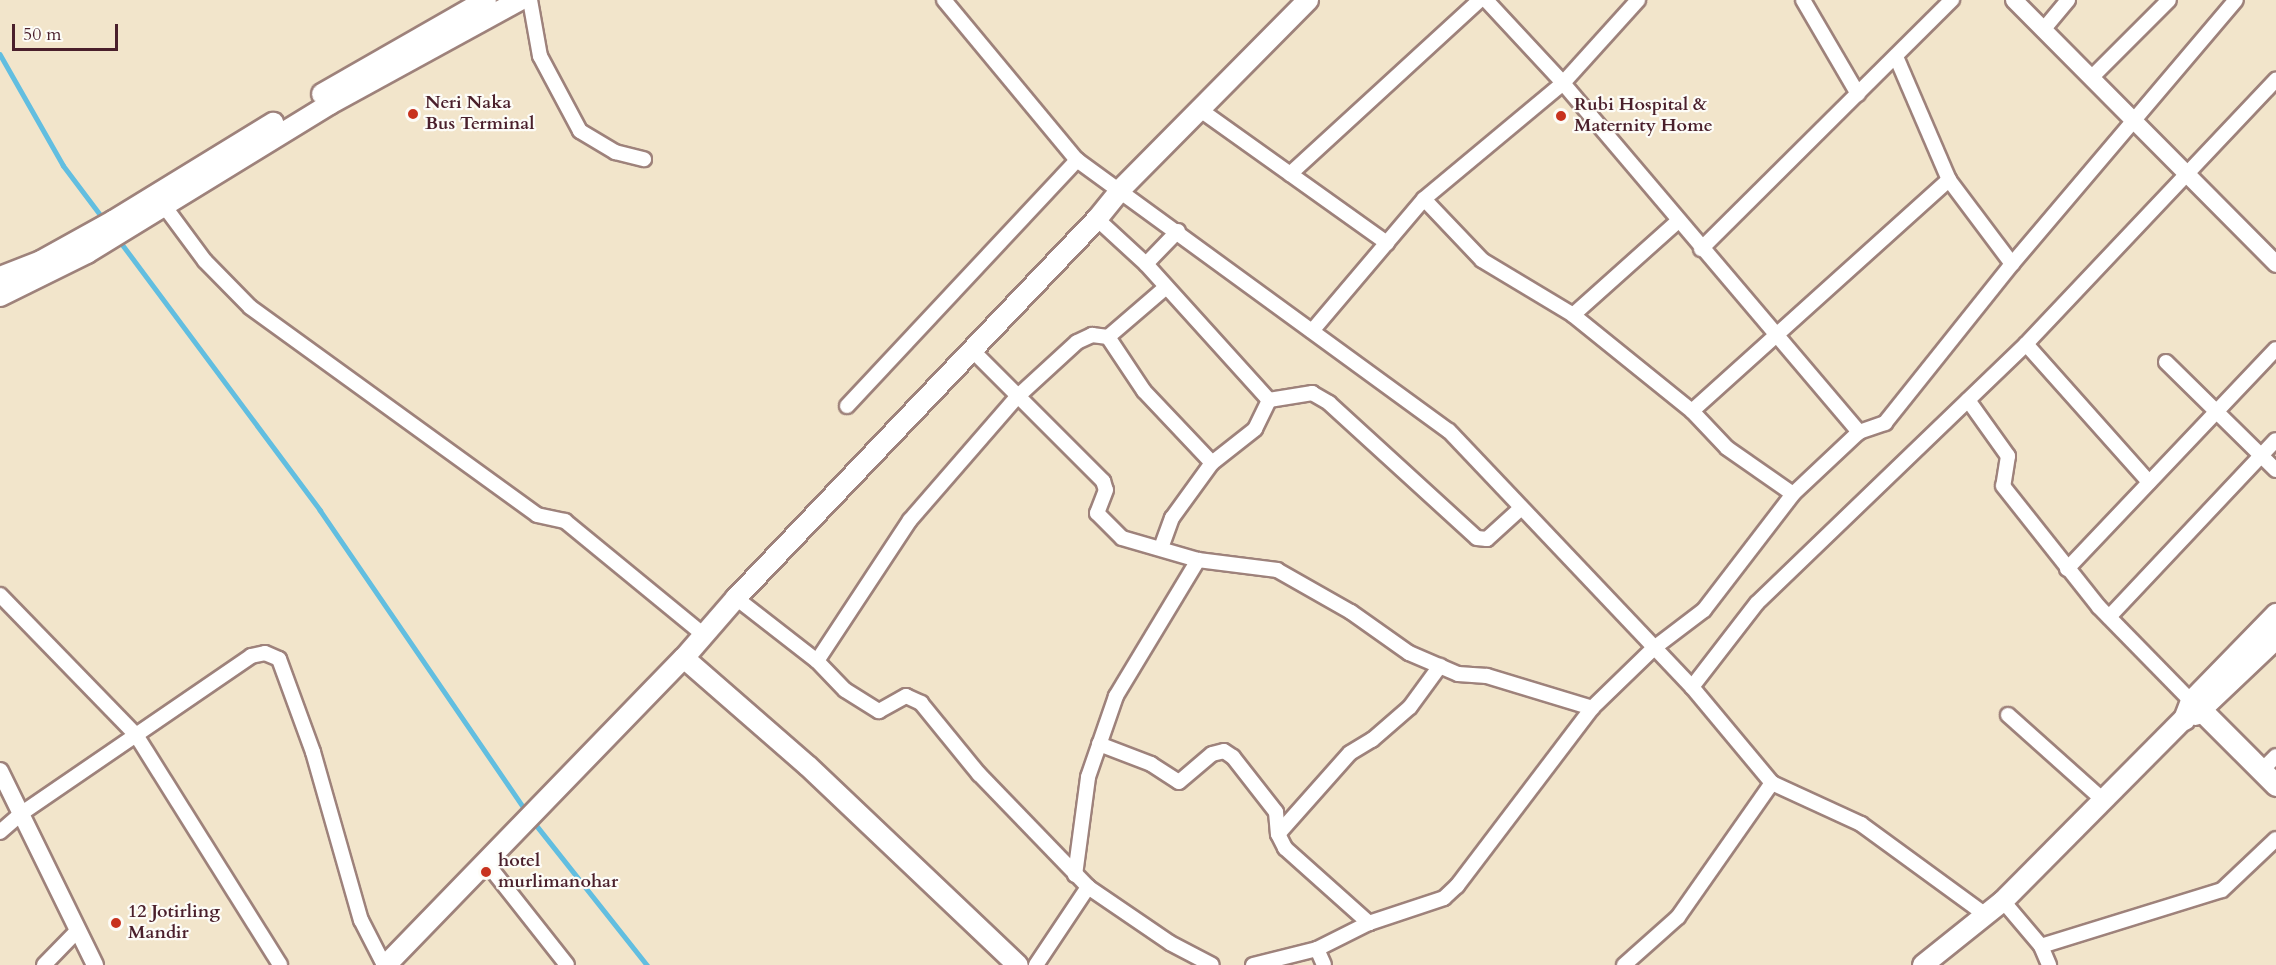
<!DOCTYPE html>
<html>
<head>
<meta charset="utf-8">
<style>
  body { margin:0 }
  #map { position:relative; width:2276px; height:965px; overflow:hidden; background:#f2e5cb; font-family:Cardo,serif }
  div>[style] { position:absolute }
  .stream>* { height:4.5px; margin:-2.25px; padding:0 2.25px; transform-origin:2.25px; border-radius:2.25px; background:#62bee0 }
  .roads { filter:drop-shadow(2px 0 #9e827b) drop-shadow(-2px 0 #9e827b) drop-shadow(0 2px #9e827b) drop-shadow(0 -2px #9e827b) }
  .minor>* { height:14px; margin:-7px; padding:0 7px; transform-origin:7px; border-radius:7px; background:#fff }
  .tertiary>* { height:16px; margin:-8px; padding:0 8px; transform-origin:8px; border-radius:8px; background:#fff }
  .secondary>* { height:20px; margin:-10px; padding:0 10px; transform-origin:10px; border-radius:10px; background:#fff }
  .primary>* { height:21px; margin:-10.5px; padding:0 10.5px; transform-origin:10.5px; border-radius:10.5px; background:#fff }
  .dots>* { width:16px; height:16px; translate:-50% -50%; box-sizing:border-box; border:3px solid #fdfcf7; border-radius:50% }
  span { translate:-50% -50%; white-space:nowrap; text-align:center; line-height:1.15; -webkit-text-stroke:4.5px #fdfcf7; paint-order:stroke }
  .poi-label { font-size:18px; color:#4a1f2b; font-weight:700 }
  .left { translate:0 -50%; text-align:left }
  .scale { position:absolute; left:12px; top:24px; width:106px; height:27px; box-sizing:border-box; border:3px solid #4a1f2b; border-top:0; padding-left:8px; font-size:18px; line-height:21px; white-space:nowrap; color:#4a1f2b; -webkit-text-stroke:4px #fdfcf7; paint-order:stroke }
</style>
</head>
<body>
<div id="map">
  <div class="stream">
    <i style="left:0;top:54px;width:128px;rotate:60.4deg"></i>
    <i style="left:63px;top:165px;width:70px;rotate:53.1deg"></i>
    <i style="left:119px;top:240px;width:337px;rotate:53.3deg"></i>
    <i style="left:320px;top:510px;width:366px;rotate:55.6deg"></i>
    <i style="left:533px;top:821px;width:184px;rotate:51.6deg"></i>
  </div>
  <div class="roads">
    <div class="minor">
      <i style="left:530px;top:0;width:57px;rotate:79.9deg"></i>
      <i style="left:540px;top:56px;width:85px;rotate:61.9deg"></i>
      <i style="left:580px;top:131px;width:41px;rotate:31deg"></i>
      <i style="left:615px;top:152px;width:30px;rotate:14deg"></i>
      <i style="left:944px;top:0;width:208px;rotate:50.3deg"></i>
      <i style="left:1077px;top:160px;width:460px;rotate:36.1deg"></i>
      <i style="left:1449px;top:431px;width:353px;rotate:46.5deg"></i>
      <i style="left:1692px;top:687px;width:125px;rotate:50.2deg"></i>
      <i style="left:1772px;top:783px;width:98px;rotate:24.7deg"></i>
      <i style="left:1861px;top:824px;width:155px;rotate:36.1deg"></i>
      <i style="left:1486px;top:0;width:113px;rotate:47.1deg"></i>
      <i style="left:1563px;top:83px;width:458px;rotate:49.7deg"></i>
      <i style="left:1803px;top:0;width:109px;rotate:59.7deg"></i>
      <i style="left:2043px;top:30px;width:39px;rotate:-50deg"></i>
      <i style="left:1897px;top:59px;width:132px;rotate:66.7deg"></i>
      <i style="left:1949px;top:180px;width:105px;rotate:53.1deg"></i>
      <i style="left:2091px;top:78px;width:110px;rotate:-45deg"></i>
      <i style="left:1199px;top:109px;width:231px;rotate:35.5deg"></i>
      <i style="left:1290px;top:174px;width:258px;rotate:-42.5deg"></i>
      <i style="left:1424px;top:199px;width:84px;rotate:46.4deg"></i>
      <i style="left:1482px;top:260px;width:106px;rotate:31.1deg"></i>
      <i style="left:1573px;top:315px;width:153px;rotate:38.9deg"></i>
      <i style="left:1692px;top:411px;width:51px;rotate:46.6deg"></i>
      <i style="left:1727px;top:448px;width:80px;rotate:34.9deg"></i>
      <i style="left:165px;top:207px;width:67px;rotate:53.5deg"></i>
      <i style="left:205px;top:261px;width:64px;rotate:45.6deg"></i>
      <i style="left:250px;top:307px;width:354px;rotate:35.9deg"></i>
      <i style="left:537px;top:515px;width:29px;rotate:12deg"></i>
      <i style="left:565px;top:521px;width:180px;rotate:39.4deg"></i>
      <i style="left:1097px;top:219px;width:67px;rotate:42.6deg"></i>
      <i style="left:1146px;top:264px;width:183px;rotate:47.9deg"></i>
      <i style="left:1269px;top:400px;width:44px;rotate:-9.2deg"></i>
      <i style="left:1312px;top:393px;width:20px;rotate:30deg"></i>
      <i style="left:1329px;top:403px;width:200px;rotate:42.4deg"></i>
      <i style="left:1477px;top:538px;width:10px;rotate:6deg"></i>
      <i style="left:1487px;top:539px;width:45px;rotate:-42.3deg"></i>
      <i style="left:1701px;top:249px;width:354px;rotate:-44.8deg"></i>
      <i style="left:1146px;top:264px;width:46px;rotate:-45.9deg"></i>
      <i style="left:1573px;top:315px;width:141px;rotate:-41.8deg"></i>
      <i style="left:1312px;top:331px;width:173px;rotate:-49.7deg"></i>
      <i style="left:1424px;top:199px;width:181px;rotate:-39.8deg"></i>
      <i style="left:1563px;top:83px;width:112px;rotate:-47.9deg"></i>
      <i style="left:1108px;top:337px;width:65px;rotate:56.3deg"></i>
      <i style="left:1144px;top:391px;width:99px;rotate:46.6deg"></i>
      <i style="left:2026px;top:344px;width:185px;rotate:48.3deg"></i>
      <i style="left:971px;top:349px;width:187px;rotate:45deg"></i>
      <i style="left:1103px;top:481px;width:9px;rotate:72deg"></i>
      <i style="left:1106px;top:490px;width:25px;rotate:111deg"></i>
      <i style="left:1097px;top:513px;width:35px;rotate:45deg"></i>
      <i style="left:1122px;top:538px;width:79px;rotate:16.1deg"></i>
      <i style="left:1198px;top:560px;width:80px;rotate:7.2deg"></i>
      <i style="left:1277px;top:570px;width:85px;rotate:29.6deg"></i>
      <i style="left:1351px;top:612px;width:71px;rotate:35.3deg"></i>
      <i style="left:1409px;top:653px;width:53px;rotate:23.2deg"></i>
      <i style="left:1458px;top:674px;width:29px;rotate:4deg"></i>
      <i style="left:1487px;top:676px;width:110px;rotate:16.9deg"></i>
      <i style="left:2166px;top:362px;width:154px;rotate:44.5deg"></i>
      <i style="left:1968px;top:400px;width:69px;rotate:54.5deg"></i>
      <i style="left:2008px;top:456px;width:30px;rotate:99deg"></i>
      <i style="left:2003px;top:486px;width:154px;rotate:51.6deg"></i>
      <i style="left:2099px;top:607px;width:132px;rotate:45.6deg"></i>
      <i style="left:847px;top:406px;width:337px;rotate:-46.9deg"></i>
      <i style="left:1692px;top:411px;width:346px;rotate:-42deg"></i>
      <i style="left:1161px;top:548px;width:32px;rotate:-70deg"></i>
      <i style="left:1172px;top:518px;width:68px;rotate:-54deg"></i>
      <i style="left:1212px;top:463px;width:55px;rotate:-38.3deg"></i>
      <i style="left:1255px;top:429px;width:32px;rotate:-64deg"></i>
      <i style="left:2067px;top:569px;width:303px;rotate:-46.5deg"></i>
      <i style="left:0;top:595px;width:195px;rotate:45.8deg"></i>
      <i style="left:136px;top:735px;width:271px;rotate:57.9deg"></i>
      <i style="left:736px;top:598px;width:103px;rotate:37.9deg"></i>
      <i style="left:817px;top:661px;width:40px;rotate:46deg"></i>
      <i style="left:845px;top:690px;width:40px;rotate:32deg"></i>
      <i style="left:879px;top:711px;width:31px;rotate:-29deg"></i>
      <i style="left:906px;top:696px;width:17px;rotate:25deg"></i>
      <i style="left:921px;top:703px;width:92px;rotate:50.8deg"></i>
      <i style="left:979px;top:774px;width:157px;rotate:46deg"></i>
      <i style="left:1088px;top:887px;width:99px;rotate:34.3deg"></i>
      <i style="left:1170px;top:943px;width:47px;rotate:27.6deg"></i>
      <i style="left:2109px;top:617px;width:243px;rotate:-46.7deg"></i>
      <i style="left:817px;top:661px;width:169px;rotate:-56.6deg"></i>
      <i style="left:910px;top:520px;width:163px;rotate:-49deg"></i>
      <i style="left:1017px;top:397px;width:81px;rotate:-42.5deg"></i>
      <i style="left:1077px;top:342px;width:17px;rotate:-25deg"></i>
      <i style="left:1092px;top:335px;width:16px;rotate:7deg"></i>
      <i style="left:1108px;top:337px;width:75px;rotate:-40.7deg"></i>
      <i style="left:1692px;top:687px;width:106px;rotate:-52.3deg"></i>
      <i style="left:1757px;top:603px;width:373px;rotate:-43.9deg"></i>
      <i style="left:2026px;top:344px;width:364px;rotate:-46.6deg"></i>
      <i style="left:2008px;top:715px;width:127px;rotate:41.8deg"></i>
      <i style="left:1099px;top:744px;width:56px;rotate:21deg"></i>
      <i style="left:1151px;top:764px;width:33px;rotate:33deg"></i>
      <i style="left:1179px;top:782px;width:43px;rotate:-40.3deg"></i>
      <i style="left:1212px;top:754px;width:12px;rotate:-14deg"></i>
      <i style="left:1224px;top:751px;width:11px;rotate:34deg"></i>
      <i style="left:1233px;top:757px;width:70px;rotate:52deg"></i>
      <i style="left:1276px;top:812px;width:22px;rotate:85deg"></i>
      <i style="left:1278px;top:834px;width:16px;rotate:63deg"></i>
      <i style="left:1285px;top:848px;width:113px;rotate:41.8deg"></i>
      <i style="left:2261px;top:771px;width:21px;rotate:-45deg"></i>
      <i style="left:0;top:832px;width:29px;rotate:-41deg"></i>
      <i style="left:22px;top:813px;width:278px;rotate:-34.4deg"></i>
      <i style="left:251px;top:656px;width:14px;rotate:-12deg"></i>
      <i style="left:265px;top:653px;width:15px;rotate:23deg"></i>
      <i style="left:279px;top:659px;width:99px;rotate:69.9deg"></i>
      <i style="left:313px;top:752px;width:175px;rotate:74.1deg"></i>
      <i style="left:361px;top:920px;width:51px;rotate:62.9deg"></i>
      <i style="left:1278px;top:834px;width:108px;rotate:-48.4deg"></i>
      <i style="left:1350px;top:753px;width:26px;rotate:-31deg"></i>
      <i style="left:1372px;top:740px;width:50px;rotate:-41deg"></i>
      <i style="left:1410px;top:707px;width:51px;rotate:-53.8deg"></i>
      <i style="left:485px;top:861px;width:132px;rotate:51.7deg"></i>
      <i style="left:1075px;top:875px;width:99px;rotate:-82.4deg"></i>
      <i style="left:1088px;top:777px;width:86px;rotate:-70.9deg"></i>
      <i style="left:1116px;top:696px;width:159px;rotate:-58.9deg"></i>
      <i style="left:2003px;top:901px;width:59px;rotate:49.8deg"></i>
      <i style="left:2041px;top:946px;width:21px;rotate:67deg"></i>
      <i style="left:2041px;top:946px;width:189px;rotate:-17.2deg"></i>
      <i style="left:2222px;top:890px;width:74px;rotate:-43.4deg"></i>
      <i style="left:1317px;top:949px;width:17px;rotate:66deg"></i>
      <i style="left:44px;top:965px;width:49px;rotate:-45.8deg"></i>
      <i style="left:1036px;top:965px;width:94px;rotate:-56.3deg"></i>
      <i style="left:1253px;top:965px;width:66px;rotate:-14deg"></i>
      <i style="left:1317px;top:949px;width:58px;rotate:-26.6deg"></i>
      <i style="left:1369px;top:923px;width:79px;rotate:-18.4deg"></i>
      <i style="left:1444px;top:898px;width:18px;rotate:-43deg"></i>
      <i style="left:1457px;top:886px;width:223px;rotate:-52.8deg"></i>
      <i style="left:1592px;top:708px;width:86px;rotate:-44.1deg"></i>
      <i style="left:1654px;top:648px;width:63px;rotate:-37.2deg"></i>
      <i style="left:1704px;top:610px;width:146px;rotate:-52.5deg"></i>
      <i style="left:1793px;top:494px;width:91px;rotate:-43.2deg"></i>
      <i style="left:1859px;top:432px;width:28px;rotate:-19deg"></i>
      <i style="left:1885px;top:423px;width:203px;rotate:-51.4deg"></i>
      <i style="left:2012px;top:264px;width:346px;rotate:-49.7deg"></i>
      <i style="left:1624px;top:965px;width:72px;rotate:-41.6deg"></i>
      <i style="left:1678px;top:917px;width:164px;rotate:-55deg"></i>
    </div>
    <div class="tertiary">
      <i style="left:2014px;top:0;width:372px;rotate:45.2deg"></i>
      <i style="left:0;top:771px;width:216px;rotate:63.9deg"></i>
    </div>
    <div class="secondary">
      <i style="left:322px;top:94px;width:189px;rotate:-29.8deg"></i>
      <i style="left:0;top:277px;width:44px;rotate:-21.3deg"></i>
      <i style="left:41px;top:261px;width:82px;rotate:-29.1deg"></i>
      <i style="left:113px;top:221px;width:188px;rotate:-31.5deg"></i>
      <i style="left:0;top:296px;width:97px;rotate:-26.3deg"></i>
      <i style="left:87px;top:253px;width:285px;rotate:-31.5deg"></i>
      <i style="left:330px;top:104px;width:217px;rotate:-28.7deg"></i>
      <i style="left:684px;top:658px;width:164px;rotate:41.1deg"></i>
      <i style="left:808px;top:766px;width:289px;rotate:43.5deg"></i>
      <i style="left:386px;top:965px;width:428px;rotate:-45.9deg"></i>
      <i style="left:684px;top:658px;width:79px;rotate:-49.1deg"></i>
      <i style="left:736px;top:598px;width:523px;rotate:-46.39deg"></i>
      <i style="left:1097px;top:219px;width:38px;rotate:-51deg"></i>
      <i style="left:1121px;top:189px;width:266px;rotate:-45.3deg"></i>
      <i style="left:1923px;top:965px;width:102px;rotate:-38.7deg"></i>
      <i style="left:2003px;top:901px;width:257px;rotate:-45.2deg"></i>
    </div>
    <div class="primary">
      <i style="left:2192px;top:701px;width:119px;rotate:45deg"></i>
      <i style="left:2195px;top:714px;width:112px;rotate:-43.5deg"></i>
      <i style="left:2184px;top:719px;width:19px;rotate:-69deg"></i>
      <i style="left:2191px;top:701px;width:122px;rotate:-45.7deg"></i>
    </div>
  </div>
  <div class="dots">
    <i style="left:413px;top:114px;background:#c8321e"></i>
    <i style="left:1561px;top:116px;background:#c8321e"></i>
    <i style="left:486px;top:872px;background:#c8321e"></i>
    <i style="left:116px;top:923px;background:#c8321e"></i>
  </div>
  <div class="poi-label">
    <span class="left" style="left:425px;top:114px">Neri Naka<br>Bus Terminal</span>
    <span class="left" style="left:1574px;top:116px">Rubi Hospital &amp;<br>Maternity Home</span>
    <span class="left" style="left:498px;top:872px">hotel<br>murlimanohar</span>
    <span class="left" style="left:128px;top:923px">12 Jotirling<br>Mandir</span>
  </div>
  <div class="scale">50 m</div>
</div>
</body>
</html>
